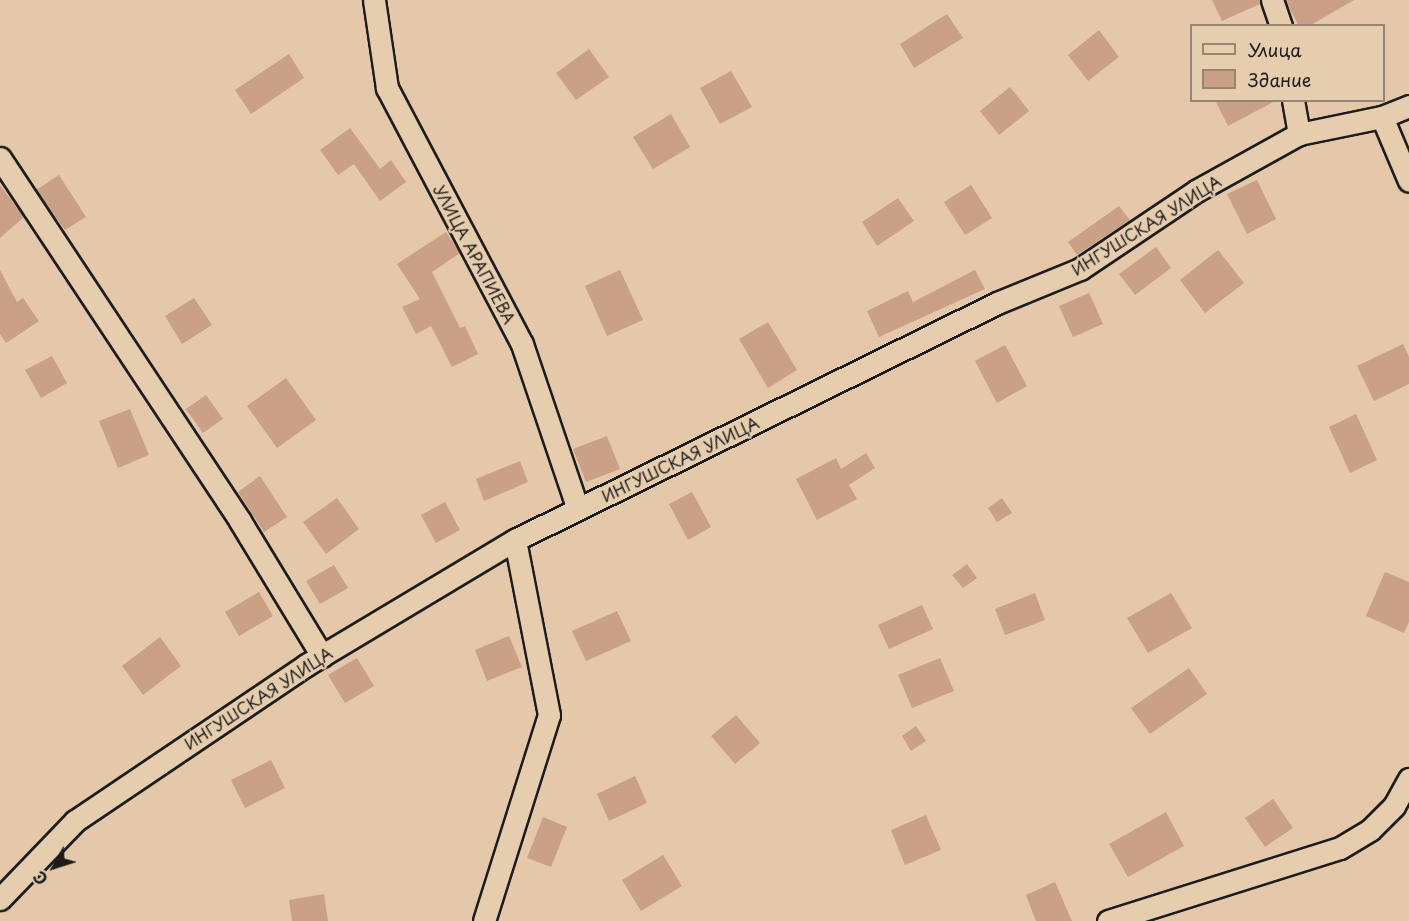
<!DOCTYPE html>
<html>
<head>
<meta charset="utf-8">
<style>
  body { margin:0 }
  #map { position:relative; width:1409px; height:921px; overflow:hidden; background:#e5c8a9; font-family:"Playpen Sans",sans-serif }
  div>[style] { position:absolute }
  .building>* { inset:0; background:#caa086 }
  .roads { filter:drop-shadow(2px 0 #1c1c1c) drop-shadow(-2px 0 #1c1c1c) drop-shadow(0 2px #1c1c1c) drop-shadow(0 -2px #1c1c1c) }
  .minor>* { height:21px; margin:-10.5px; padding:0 10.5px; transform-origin:10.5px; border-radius:10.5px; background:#e5cdae }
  span { translate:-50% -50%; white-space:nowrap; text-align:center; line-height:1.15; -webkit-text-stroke:4.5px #e5cdae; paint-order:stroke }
  .street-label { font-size:16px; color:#1c1c1c }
  .legend { position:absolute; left:1190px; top:24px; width:195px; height:78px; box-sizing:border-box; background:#e5cdae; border:2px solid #958674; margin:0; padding:8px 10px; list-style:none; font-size:18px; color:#1c1c1c }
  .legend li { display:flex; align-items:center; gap:12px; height:30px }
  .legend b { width:30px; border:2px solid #958674 }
  .north { position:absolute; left:24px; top:837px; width:60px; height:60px; -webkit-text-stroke:4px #e5cdae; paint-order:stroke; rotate:231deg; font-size:16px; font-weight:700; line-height:24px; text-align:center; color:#1c1c1c }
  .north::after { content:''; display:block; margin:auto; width:21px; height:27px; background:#1c1c1c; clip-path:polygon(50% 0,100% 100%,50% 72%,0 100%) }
</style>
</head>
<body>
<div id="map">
  <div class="building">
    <i style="clip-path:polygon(1212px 0,1260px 0,1260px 4px,1222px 21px)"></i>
    <i style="clip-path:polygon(1285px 0,1354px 0,1309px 26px,1299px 26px)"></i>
    <i style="clip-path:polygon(947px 14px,963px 38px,914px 68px,900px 44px)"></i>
    <i style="clip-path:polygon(1099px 30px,1119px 57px,1088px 81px,1068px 55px)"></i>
    <i style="clip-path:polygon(589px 49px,609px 77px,576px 100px,556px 73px)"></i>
    <i style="clip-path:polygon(289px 54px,304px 78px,251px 114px,235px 90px)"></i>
    <i style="clip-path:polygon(731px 71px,752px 107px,720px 124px,700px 88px)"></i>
    <i style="clip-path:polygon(1010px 87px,1029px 111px,999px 135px,980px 111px)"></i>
    <i style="clip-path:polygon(1215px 100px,1277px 100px,1228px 126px)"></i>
    <i style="clip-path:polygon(671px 114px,690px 147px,653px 169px,633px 137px)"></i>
    <i style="clip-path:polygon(350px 128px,380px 169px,391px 160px,406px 182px,380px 201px,354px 164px,338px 175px,320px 150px)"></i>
    <i style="clip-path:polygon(59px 175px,86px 217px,65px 230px,36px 190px)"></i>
    <i style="clip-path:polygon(1257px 180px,1276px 219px,1247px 234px,1227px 194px)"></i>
    <i style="clip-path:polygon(0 185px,24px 217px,0 238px)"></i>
    <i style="clip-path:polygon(971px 185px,992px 218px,965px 235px,944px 202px)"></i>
    <i style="clip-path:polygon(898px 198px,914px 221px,877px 246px,862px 222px)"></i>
    <i style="clip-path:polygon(1119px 206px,1130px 220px,1077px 255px,1068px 242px)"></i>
    <i style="clip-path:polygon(446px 232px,460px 253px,432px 272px,460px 328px,465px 326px,478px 354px,452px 367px,431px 326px,416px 334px,402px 307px,420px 299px,397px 264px)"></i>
    <i style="clip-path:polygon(1156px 247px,1171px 268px,1135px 295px,1119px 274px)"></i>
    <i style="clip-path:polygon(1218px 250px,1244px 283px,1205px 313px,1180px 280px)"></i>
    <i style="clip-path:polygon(0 270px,17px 302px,23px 298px,39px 321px,6px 343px,0 334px)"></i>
    <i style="clip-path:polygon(620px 270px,643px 320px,607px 336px,585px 286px)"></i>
    <i style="clip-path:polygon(975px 270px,985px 289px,879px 337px,867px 311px,908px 291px,913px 302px)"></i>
    <i style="clip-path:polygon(1089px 293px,1103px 324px,1073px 337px,1059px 306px)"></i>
    <i style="clip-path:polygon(194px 298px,212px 325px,182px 344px,165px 316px)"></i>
    <i style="clip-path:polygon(768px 322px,797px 370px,768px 388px,739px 339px)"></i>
    <i style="clip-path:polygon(1403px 344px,1409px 357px,1409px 384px,1374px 401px,1357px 366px)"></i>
    <i style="clip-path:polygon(1005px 345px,1027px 386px,997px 403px,975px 361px)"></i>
    <i style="clip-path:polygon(52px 356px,67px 383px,41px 398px,25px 370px)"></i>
    <i style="clip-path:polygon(286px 378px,316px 420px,277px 448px,247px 406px)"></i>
    <i style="clip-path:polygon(206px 395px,223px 419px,203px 433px,186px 409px)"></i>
    <i style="clip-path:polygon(130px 409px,149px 455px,118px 468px,99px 421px)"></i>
    <i style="clip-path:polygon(1356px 414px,1377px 460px,1350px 473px,1329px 427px)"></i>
    <i style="clip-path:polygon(607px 436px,620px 469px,586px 482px,573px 449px)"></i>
    <i style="clip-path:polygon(866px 453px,875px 468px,849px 485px,857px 499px,817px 520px,796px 479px,836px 458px,841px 469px)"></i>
    <i style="clip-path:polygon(520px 461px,528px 482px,484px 501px,476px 479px)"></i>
    <i style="clip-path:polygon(260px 476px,287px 517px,264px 532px,238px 492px)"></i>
    <i style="clip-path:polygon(692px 492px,711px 527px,688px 540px,669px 504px)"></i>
    <i style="clip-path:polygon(337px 498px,359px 529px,326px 554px,303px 522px)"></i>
    <i style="clip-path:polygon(1002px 498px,1012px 513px,997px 522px,988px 508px)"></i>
    <i style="clip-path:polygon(445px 502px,460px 530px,436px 543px,421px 515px)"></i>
    <i style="clip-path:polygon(967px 564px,977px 578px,963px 588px,952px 575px)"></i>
    <i style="clip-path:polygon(334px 565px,348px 588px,320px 604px,306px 581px)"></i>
    <i style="clip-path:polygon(1385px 572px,1409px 582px,1409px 622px,1404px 633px,1366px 616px)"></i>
    <i style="clip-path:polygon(259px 592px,273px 616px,239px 636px,225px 612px)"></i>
    <i style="clip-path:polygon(1035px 593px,1045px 620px,1005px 635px,995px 609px)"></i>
    <i style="clip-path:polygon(1171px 593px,1192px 628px,1148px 653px,1127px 618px)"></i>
    <i style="clip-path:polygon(922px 605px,933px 629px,889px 649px,878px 625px)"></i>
    <i style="clip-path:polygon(617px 611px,631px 641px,586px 661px,572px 631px)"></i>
    <i style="clip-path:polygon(509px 636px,522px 667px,487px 681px,475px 650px)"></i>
    <i style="clip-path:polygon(160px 637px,181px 666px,143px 695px,122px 666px)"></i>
    <i style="clip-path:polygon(357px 658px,374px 686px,345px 703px,328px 675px)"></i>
    <i style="clip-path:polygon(940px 658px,954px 691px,912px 708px,898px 675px)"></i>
    <i style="clip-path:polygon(1189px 668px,1207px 694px,1150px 734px,1131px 708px)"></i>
    <i style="clip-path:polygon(736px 715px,760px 743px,735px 764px,711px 736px)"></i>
    <i style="clip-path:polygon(916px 726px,926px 741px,911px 751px,902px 736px)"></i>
    <i style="clip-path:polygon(271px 760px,285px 788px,245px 808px,231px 780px)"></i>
    <i style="clip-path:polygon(635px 776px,647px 803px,609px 821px,597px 794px)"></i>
    <i style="clip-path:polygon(1273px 799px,1293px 828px,1265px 847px,1245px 818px)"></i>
    <i style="clip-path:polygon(1166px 812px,1184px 846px,1128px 877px,1109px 844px)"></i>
    <i style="clip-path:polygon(926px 815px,941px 850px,905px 865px,891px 830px)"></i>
    <i style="clip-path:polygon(543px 817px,567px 827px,551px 867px,527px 858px)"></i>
    <i style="clip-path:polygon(663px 855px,682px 886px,641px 911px,622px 880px)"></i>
    <i style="clip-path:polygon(1055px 882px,1072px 921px,1036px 921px,1026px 895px)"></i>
    <i style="clip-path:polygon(324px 894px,328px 921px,292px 921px,289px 900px)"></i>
  </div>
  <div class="roads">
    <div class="minor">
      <i style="left:374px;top:0;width:89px;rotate:81.6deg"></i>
      <i style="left:387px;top:88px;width:289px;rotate:62.2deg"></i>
      <i style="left:522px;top:344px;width:174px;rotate:71.3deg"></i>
      <i style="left:1272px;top:0;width:28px;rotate:71deg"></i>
      <i style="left:1293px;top:100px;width:35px;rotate:80deg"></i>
      <i style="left:1382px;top:117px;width:69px;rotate:67.1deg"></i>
      <i style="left:0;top:158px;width:435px;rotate:56.5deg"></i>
      <i style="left:240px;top:521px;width:158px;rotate:58.7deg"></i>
      <i style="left:0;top:899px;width:108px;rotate:-46.1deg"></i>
      <i style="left:75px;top:821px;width:279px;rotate:-34deg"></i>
      <i style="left:306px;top:665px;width:244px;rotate:-30.9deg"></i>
      <i style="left:515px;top:540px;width:537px;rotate:-26.18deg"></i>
      <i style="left:997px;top:303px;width:90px;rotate:-22.3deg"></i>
      <i style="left:1080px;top:269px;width:140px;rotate:-33.9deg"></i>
      <i style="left:1196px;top:191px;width:118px;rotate:-29deg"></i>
      <i style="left:1299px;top:134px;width:85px;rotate:-11.6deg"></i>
      <i style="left:1382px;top:117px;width:29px;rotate:-22deg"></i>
      <i style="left:484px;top:921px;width:216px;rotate:-72.5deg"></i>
      <i style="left:549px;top:715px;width:178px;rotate:-101deg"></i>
      <i style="left:1108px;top:921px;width:243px;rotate:-17.5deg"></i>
      <i style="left:1340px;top:848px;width:35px;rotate:-31deg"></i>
      <i style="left:1370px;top:830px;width:34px;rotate:-45deg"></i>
      <i style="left:1394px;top:806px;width:31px;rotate:-61deg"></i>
    </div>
  </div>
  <div class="street-label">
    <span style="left:1146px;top:225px;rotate:-32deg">ИНГУШСКАЯ УЛИЦА</span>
    <span style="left:475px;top:254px;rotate:62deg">УЛИЦА АРАПИЕВА</span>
    <span style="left:680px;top:459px;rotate:-26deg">ИНГУШСКАЯ УЛИЦА</span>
    <span style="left:258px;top:698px;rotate:-33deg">ИНГУШСКАЯ УЛИЦА</span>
  </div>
  <ul class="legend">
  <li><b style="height:8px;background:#e5cdae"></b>Улица</li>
  <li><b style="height:16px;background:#caa086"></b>Здание</li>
  </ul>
  <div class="north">С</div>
</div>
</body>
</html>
